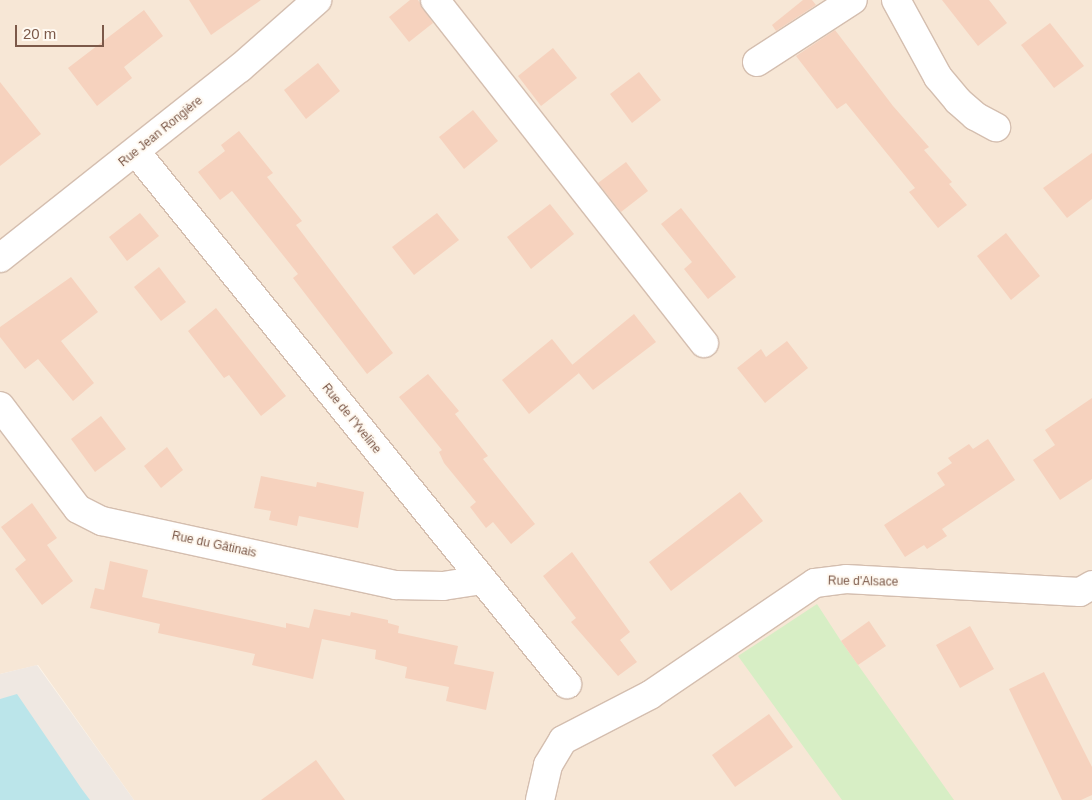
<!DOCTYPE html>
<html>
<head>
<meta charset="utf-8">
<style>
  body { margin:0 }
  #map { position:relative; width:1092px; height:800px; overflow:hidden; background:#fef5e9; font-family:Helvetica,sans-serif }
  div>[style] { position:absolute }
  .residential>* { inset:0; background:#f7e7d6 }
  .industrial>* { inset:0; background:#efe8e2 }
  .green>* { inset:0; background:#d7eec5 }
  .water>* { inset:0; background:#bbe5ea }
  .building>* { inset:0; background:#f6d2be }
  .roads { filter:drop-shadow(1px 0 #d4beaf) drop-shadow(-1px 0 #d4beaf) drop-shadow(0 1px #d4beaf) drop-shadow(0 -1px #d4beaf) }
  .minor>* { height:28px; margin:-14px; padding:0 14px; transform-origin:14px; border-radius:14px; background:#fff }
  span { translate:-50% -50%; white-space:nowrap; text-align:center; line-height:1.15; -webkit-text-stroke:4px #fff9f1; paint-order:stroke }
  .street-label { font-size:12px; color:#7c5949 }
  .scale { position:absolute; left:15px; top:25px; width:89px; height:22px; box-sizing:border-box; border:2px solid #7c5949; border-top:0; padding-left:6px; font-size:15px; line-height:18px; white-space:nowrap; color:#7c5949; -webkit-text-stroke:4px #fff9f1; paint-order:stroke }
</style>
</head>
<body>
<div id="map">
  <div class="residential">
    <i style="clip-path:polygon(0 0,1092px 0,1092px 800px,134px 800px,38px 665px,0 674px)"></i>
  </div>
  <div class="industrial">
    <i style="clip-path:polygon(37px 665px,134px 800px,0 800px,0 674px)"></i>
  </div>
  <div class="green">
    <i style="clip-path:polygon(817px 604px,841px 641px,954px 800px,842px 800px,738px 656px)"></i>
  </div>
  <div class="water">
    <i style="clip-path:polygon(17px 694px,81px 788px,90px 800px,0 800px,0 699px)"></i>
  </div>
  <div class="building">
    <i style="clip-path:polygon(189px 0,261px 0,211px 35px)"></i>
    <i style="clip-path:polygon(410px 0,418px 0,433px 23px,409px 42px,389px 17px)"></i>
    <i style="clip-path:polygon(803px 0,812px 0,816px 5px,776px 31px,772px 25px)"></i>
    <i style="clip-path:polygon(942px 0,989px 0,1007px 23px,978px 46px)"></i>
    <i style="clip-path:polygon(144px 10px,163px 36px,124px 67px,132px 78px,97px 106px,68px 68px)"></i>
    <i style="clip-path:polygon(1050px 23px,1084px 66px,1054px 88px,1021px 45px)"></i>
    <i style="clip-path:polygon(835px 30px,893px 106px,929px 147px,924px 150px,952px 182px,949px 184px,967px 205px,938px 228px,909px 192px,915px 188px,846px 103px,837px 109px,796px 56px)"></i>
    <i style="clip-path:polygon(553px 48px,577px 78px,541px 106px,518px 76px)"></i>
    <i style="clip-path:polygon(318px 63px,340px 91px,306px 119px,284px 90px)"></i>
    <i style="clip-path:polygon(639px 72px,661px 100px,632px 123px,610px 94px)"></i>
    <i style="clip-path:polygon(0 82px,41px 134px,0 166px)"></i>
    <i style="clip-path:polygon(473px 110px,498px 141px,464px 169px,439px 137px)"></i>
    <i style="clip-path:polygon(239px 131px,273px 173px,267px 177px,302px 221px,296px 225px,393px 353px,367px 374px,293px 278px,298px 274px,232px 191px,220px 200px,198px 172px,225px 151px,221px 145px)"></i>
    <i style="clip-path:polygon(1092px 153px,1092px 199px,1067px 218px,1043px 188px)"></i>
    <i style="clip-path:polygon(626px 162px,648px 191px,621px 212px,598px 183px)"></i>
    <i style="clip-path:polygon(550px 204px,574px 234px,531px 269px,507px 237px)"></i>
    <i style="clip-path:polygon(681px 208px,736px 277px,708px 299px,684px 269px,692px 262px,661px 224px)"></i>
    <i style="clip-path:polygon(140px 213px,159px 236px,127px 261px,109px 237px)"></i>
    <i style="clip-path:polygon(437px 213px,459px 240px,414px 275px,392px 247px)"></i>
    <i style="clip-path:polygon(1006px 233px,1040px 276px,1011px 300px,977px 256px)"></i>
    <i style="clip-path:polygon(159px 267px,186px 302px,161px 321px,134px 287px)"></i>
    <i style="clip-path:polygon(71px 277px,98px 312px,61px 341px,94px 383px,73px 401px,38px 359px,25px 369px,0 337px,0 327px)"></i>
    <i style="clip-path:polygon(216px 308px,286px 396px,261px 416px,229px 375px,224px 378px,188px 331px)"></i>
    <i style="clip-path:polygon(634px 314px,656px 342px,593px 390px,572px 365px)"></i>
    <i style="clip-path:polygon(552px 339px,579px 373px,529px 414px,502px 380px)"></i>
    <i style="clip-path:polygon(787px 341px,808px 368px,765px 403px,737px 368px,761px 349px,766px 357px)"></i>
    <i style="clip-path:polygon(428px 374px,459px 411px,455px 414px,488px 456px,483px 459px,535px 524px,511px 544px,493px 522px,486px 528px,470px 507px,476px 502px,444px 463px,439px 452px,442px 450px,399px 397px)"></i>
    <i style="clip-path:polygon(1092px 398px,1092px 479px,1060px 500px,1033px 460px,1055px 445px,1045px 430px)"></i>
    <i style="clip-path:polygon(101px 416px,126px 449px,95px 472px,71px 439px)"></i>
    <i style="clip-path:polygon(988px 439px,1015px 480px,942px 529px,947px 536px,927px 549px,924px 545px,905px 557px,884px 525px,945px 485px,937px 473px,952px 463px,948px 458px,969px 444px,973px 449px)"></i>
    <i style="clip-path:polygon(167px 447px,183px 470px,161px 488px,144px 466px)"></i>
    <i style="clip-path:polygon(261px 476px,316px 487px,317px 482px,364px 492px,358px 528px,299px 516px,297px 526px,269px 520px,271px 511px,254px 508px)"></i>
    <i style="clip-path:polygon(740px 492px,763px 521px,671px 591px,649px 562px)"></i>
    <i style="clip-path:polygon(32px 503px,57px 538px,47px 545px,73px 581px,42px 605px,15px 569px,26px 560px,1px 527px)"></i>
    <i style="clip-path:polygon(572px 552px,630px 632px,620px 640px,637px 662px,618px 676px,571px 622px,576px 618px,543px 576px)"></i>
    <i style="clip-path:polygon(110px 561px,148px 570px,142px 597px,286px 628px,286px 623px,309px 628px,314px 609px,350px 616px,351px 612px,388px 620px,388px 623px,399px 626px,398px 633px,458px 646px,454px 664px,494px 672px,486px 710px,446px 701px,449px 687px,405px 678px,407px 667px,375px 659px,376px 650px,322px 639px,313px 679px,252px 665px,255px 654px,158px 633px,160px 624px,90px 608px,95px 588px,104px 590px)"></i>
    <i style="clip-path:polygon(869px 621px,886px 646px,858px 665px,841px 641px)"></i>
    <i style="clip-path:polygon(970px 626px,994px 669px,960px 688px,936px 645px)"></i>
    <i style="clip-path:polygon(1044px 672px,1092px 767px,1092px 795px,1081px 800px,1062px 800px,1009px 689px)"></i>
    <i style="clip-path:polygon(769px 714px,793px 747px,735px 787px,712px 755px)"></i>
    <i style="clip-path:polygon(316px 760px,345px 800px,261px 800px)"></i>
  </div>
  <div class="roads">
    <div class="minor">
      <i style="left:435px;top:0;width:436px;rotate:51.9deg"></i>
      <i style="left:896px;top:0;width:88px;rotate:61.4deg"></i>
      <i style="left:938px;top:77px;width:31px;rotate:50deg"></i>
      <i style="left:958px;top:101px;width:23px;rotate:41deg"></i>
      <i style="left:975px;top:116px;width:24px;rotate:28deg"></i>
      <i style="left:757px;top:62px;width:114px;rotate:-32.9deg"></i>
      <i style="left:136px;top:152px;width:685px;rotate:50.99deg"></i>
      <i style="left:0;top:258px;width:306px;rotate:-38.4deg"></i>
      <i style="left:240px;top:68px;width:103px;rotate:-41.4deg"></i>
      <i style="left:0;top:406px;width:129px;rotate:52.9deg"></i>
      <i style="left:78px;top:509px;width:27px;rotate:27deg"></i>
      <i style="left:102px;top:521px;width:301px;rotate:12.3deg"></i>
      <i style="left:396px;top:585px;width:47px;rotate:1.2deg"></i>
      <i style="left:443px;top:586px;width:38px;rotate:-9deg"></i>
      <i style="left:540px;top:800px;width:36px;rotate:-77deg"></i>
      <i style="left:548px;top:765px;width:29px;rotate:-59deg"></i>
      <i style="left:563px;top:740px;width:98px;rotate:-27.3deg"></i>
      <i style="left:650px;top:695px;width:199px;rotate:-34.2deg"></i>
      <i style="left:815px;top:583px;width:31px;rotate:-7deg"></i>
      <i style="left:846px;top:579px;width:234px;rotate:3.2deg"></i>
      <i style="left:1080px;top:592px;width:14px;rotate:-30deg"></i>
    </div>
  </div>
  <div class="street-label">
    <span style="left:161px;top:132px;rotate:-39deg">Rue Jean Rongière</span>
    <span style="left:351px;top:419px;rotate:51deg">Rue de l'Yveline</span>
    <span style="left:214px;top:545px;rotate:12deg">Rue du Gâtinais</span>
    <span style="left:863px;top:582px;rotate:1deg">Rue d'Alsace</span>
  </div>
  <div class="scale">20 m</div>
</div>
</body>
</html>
